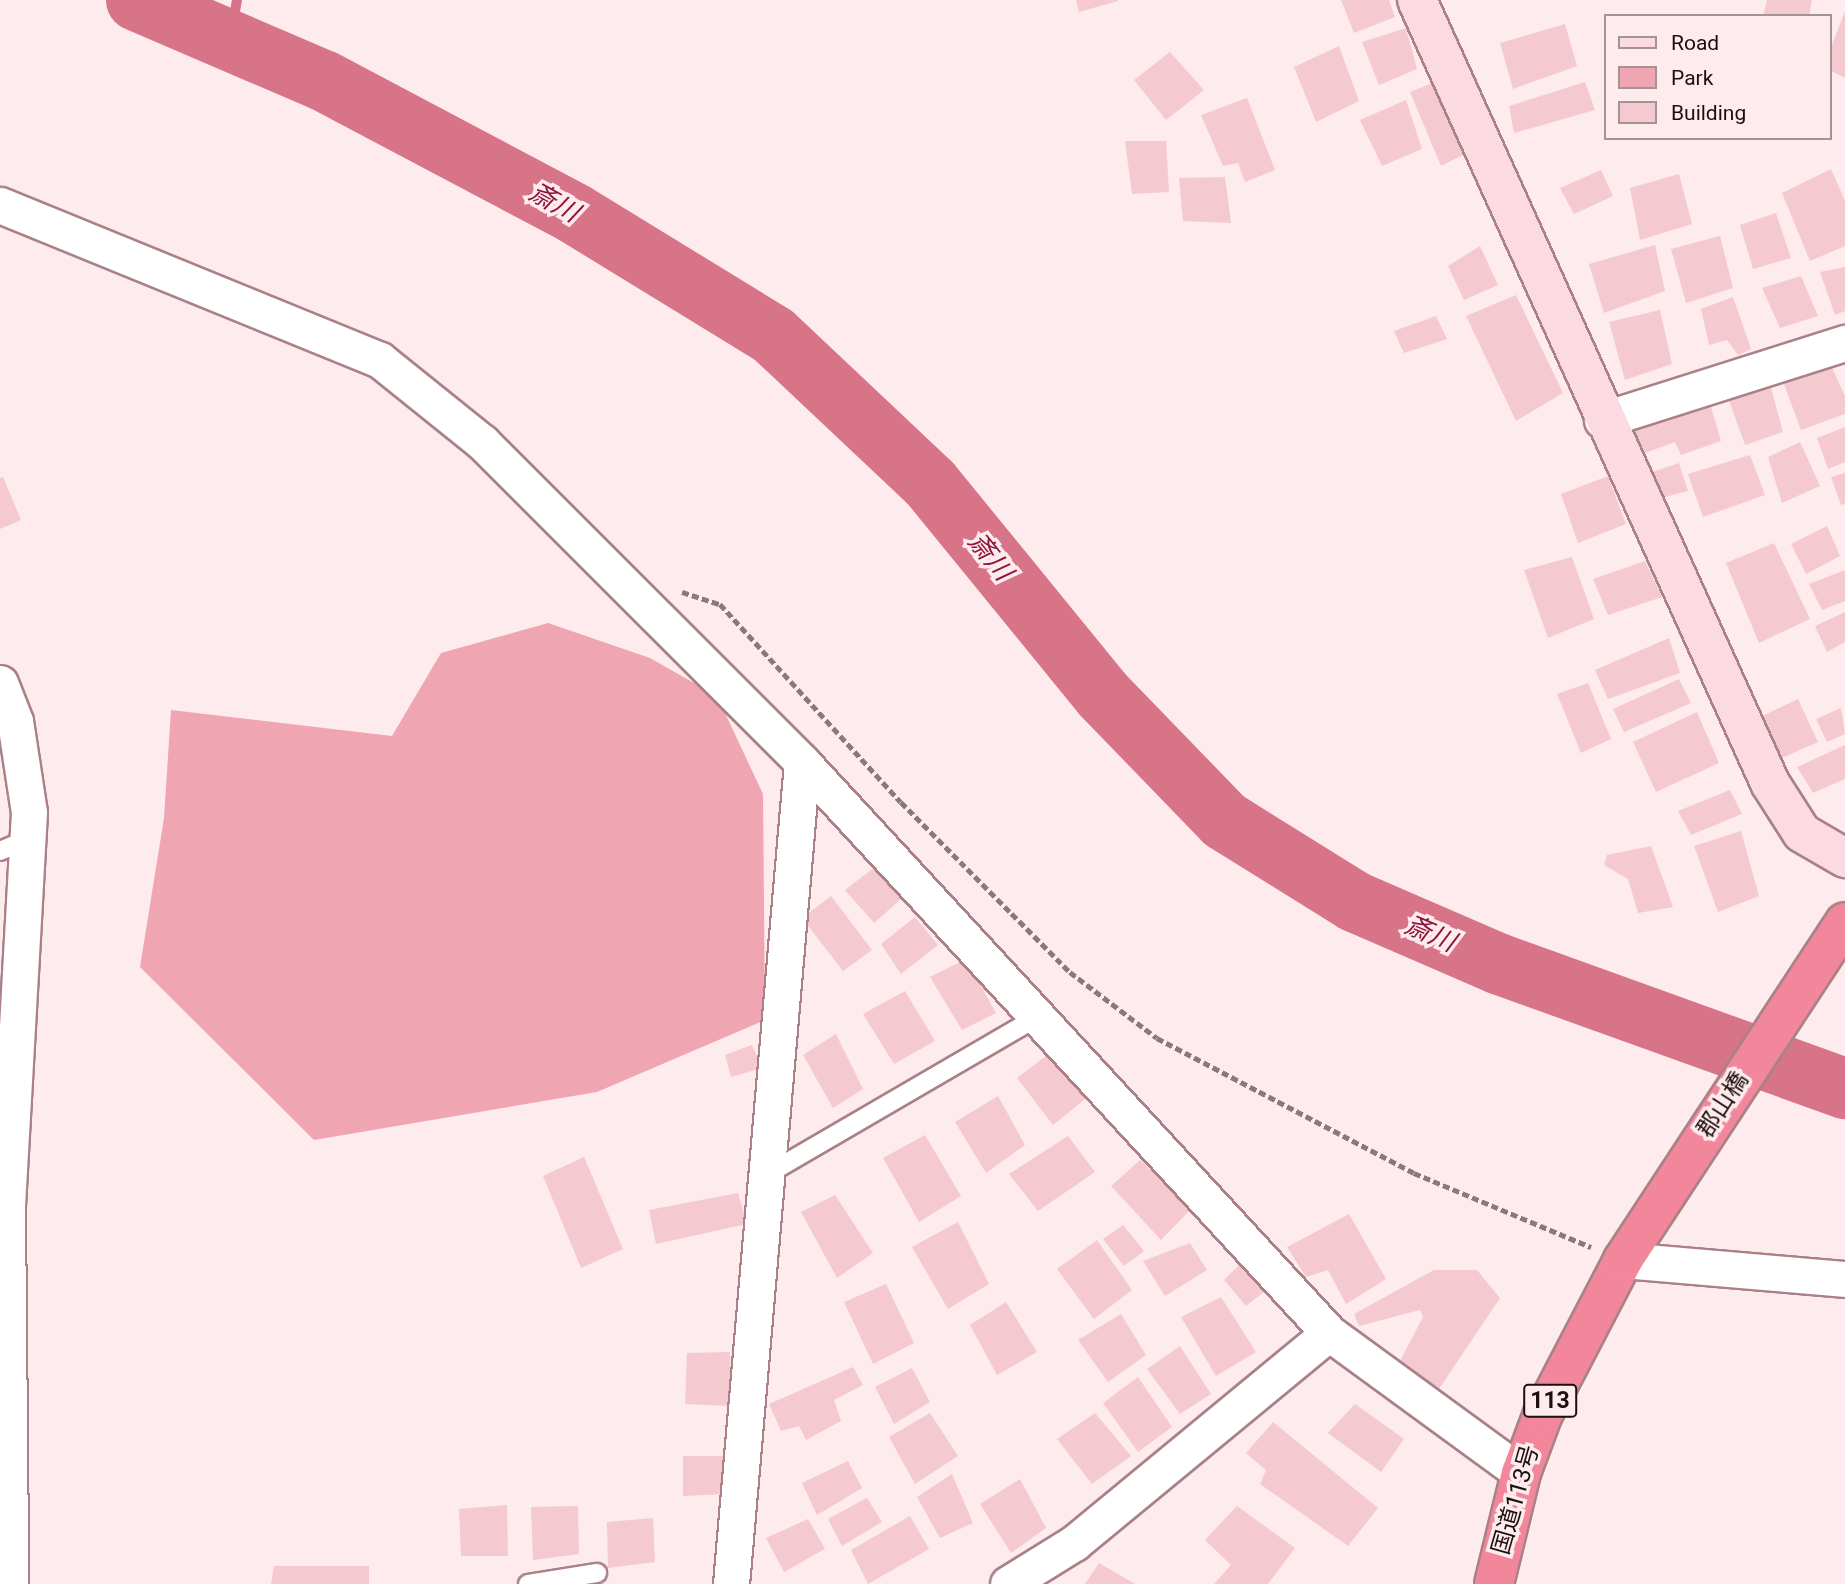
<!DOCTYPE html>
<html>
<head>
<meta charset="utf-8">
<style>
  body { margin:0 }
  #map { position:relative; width:1845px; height:1584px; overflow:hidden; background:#fdebed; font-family:Roboto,"Noto Sans JP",sans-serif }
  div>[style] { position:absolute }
  .green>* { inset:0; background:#efa5b2 }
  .stream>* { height:10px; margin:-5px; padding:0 5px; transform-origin:5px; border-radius:5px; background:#d77488 }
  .river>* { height:61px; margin:-30.5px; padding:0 30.5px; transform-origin:30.5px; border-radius:30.5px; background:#d77488 }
  .building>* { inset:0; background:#f5c9d0 }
  .path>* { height:4.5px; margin-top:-2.25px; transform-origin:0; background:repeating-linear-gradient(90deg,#88797b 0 7px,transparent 0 10.5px) }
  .roads { filter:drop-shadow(2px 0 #a98187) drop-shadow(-2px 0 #a98187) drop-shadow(0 2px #a98187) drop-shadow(0 -2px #a98187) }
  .lane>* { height:18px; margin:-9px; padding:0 9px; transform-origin:9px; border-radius:9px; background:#fff }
  .street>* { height:35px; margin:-17.5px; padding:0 17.5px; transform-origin:17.5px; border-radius:17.5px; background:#fff }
  .secondary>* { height:38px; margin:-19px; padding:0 19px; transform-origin:19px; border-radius:19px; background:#fbdbe1 }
  .highway>* { height:38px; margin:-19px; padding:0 19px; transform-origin:19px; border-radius:19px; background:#f2879c }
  span { translate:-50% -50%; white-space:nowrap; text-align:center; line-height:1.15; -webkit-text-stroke:7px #fdebed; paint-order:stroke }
  .shield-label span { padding:2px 5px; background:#fdebed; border:2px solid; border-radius:5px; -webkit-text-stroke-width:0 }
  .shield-label { font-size:23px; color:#1d0f11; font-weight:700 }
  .street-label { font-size:24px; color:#1d0f11 }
  .water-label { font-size:26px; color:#8d153e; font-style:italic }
  .legend { position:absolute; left:1604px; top:14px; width:228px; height:126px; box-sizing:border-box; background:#fdebed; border:2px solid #a39395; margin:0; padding:9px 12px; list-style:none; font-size:21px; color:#1d0f11 }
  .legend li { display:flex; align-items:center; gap:14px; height:35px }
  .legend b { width:35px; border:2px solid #a39395 }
</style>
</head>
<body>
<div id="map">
  <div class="green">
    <i style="clip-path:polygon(548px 623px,650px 658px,717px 696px,763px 794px,765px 1020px,597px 1092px,314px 1140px,140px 967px,164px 818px,171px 710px,392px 736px,441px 653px)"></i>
  </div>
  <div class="stream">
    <i style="left:230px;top:40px;width:41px;rotate:-80.1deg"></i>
  </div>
  <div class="river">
    <i style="left:136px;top:0;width:203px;rotate:23.2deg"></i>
    <i style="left:323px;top:80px;width:284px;rotate:27.9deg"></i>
    <i style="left:574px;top:213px;width:233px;rotate:31.5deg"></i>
    <i style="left:773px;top:335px;width:216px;rotate:43.3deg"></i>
    <i style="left:930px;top:483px;width:272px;rotate:50.8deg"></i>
    <i style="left:1102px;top:694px;width:175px;rotate:45.9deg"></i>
    <i style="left:1224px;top:820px;width:153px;rotate:31.9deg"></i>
    <i style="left:1354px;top:901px;width:156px;rotate:23.4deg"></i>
    <i style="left:1497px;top:963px;width:370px;rotate:19.8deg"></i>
  </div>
  <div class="building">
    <i style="clip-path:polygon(1076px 0,1118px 0,1118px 1px,1079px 12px)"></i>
    <i style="clip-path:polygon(1341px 0,1389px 0,1395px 17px,1354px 33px)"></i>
    <i style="clip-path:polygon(1767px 0,1812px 0,1809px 16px,1763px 16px)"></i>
    <i style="clip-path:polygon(1845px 11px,1845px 78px,1829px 70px,1829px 53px)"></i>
    <i style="clip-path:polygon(1565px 24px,1577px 66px,1513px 89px,1500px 43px)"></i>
    <i style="clip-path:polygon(1406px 28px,1417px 69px,1379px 85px,1362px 42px)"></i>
    <i style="clip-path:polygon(1339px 46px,1359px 101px,1316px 122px,1294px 67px)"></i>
    <i style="clip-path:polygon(1170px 52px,1204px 90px,1166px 120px,1134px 80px)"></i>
    <i style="clip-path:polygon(1435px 82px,1463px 155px,1441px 166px,1410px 92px)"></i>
    <i style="clip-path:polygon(1585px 82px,1595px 110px,1514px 133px,1509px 106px)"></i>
    <i style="clip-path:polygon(1247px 98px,1275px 170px,1245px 182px,1238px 163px,1223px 166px,1201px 115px)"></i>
    <i style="clip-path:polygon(1406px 100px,1422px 149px,1382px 166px,1360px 120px)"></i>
    <i style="clip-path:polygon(1125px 141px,1166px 141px,1169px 192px,1132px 194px)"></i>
    <i style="clip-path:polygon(1831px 169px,1845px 201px,1845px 246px,1810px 261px,1782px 193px)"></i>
    <i style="clip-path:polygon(1601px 170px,1613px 196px,1574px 214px,1560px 188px)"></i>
    <i style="clip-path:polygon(1679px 174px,1692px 224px,1640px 240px,1630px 188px)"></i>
    <i style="clip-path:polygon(1225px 177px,1231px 223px,1183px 221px,1179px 178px)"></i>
    <i style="clip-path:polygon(1776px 213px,1791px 258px,1753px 269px,1740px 225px)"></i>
    <i style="clip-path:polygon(1720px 236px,1733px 288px,1686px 303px,1671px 249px)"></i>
    <i style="clip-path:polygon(1655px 245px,1665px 291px,1604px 313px,1589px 264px)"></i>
    <i style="clip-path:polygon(1480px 246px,1498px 285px,1464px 300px,1448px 266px)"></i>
    <i style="clip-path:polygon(1845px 267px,1845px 311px,1835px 315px,1820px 272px)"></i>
    <i style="clip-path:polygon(1801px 276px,1818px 316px,1780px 328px,1762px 288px)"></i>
    <i style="clip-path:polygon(1516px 295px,1563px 393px,1516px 421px,1466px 316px)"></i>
    <i style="clip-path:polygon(1733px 297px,1751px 349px,1738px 355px,1727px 340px,1709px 345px,1701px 309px)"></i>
    <i style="clip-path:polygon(1660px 310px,1672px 364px,1625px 380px,1609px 322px)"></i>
    <i style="clip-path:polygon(1436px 316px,1447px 339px,1404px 353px,1394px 331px)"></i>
    <i style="clip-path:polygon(1829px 361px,1845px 396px,1845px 414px,1801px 430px,1781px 376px)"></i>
    <i style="clip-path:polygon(1768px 377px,1783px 432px,1745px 445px,1726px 392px)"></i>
    <i style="clip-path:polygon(1709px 400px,1721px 441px,1681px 455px,1675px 442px,1645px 453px,1632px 426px)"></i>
    <i style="clip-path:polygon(1845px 427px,1845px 462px,1828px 469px,1817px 438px)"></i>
    <i style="clip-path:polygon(1800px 442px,1820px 486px,1782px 503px,1768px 457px)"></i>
    <i style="clip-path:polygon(1750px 455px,1765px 495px,1703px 517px,1688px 474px)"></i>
    <i style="clip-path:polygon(1679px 463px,1688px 491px,1657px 499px,1649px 473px)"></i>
    <i style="clip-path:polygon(1845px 473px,1845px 504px,1841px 505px,1831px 477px)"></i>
    <i style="clip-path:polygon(1608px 476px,1626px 524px,1578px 543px,1561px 494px)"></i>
    <i style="clip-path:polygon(3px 477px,21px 520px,0 529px,0 478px)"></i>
    <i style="clip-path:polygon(1827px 526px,1840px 556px,1806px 574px,1791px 544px)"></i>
    <i style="clip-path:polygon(1774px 543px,1810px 619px,1759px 643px,1726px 563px)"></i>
    <i style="clip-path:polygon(1572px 557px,1594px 619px,1548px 638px,1524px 570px)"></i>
    <i style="clip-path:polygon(1645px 561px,1662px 597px,1608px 615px,1593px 579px)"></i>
    <i style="clip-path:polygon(1845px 570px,1845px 601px,1822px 610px,1809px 584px)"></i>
    <i style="clip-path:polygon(1845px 612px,1845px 642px,1827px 652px,1815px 626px)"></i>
    <i style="clip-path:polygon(1669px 638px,1680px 673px,1608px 699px,1595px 670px)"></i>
    <i style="clip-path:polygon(1679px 679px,1691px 703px,1624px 732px,1613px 709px)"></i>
    <i style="clip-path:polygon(1588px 683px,1611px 739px,1581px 753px,1557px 694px)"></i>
    <i style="clip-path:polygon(1798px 699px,1818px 742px,1773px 762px,1752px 721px)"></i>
    <i style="clip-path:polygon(1841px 708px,1845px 734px,1827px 742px,1816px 719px)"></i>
    <i style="clip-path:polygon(1697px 712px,1719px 763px,1656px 792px,1633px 742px)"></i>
    <i style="clip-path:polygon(1845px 745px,1845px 779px,1813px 793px,1797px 767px)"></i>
    <i style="clip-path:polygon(1730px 790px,1742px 814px,1691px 835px,1678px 811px)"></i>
    <i style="clip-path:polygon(1741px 831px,1759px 896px,1718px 912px,1694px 846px)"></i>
    <i style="clip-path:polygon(1651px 846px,1673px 907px,1638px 913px,1628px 879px,1604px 865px,1607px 855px)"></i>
    <i style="clip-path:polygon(875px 867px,901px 899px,874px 923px,845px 890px)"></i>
    <i style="clip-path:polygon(831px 896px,872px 950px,843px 971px,802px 918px)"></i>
    <i style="clip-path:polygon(915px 917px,938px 945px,901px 974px,881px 944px)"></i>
    <i style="clip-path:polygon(966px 959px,996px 1013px,962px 1030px,930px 977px)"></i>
    <i style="clip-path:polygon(905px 991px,935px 1041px,894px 1064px,863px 1014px)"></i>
    <i style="clip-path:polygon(836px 1034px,863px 1089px,833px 1108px,803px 1055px)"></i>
    <i style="clip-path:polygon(752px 1045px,762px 1068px,731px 1077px,725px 1055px)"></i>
    <i style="clip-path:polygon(1050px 1053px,1089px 1096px,1053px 1125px,1017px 1078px)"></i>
    <i style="clip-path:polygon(998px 1096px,1025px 1145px,986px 1173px,955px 1122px)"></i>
    <i style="clip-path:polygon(925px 1135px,961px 1196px,919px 1222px,883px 1158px)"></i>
    <i style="clip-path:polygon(1068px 1136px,1095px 1172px,1038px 1211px,1009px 1174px)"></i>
    <i style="clip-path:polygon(584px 1157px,623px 1249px,581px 1268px,543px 1176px)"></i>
    <i style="clip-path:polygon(1140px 1160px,1192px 1208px,1161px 1240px,1111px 1186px)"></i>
    <i style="clip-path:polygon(738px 1193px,747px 1224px,656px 1244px,649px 1210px)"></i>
    <i style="clip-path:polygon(835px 1195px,873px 1253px,837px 1278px,801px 1212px)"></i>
    <i style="clip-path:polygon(1349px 1214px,1386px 1279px,1346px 1304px,1328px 1270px,1306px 1277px,1287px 1247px)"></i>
    <i style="clip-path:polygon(958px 1222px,989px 1284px,948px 1309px,912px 1247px)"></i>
    <i style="clip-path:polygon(1123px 1225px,1144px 1251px,1124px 1266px,1103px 1239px)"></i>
    <i style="clip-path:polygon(1097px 1240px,1132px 1290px,1094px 1319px,1057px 1269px)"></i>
    <i style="clip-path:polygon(1190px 1243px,1207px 1270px,1165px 1296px,1143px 1261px)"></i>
    <i style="clip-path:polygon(1244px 1260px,1269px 1288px,1246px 1306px,1224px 1280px)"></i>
    <i style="clip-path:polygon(1434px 1270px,1477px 1270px,1500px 1298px,1435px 1395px,1398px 1365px,1423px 1317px,1420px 1310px,1359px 1326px,1354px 1314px)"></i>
    <i style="clip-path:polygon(886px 1284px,914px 1343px,873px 1364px,844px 1302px)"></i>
    <i style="clip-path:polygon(1221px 1297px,1256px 1352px,1216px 1376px,1181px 1317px)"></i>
    <i style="clip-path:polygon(1006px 1302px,1037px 1352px,997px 1375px,970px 1325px)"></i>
    <i style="clip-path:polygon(1121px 1314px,1146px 1355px,1108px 1382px,1078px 1340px)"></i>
    <i style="clip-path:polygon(1180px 1346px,1211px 1394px,1180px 1414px,1147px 1369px)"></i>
    <i style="clip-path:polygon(730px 1352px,731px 1406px,685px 1404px,687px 1353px)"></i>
    <i style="clip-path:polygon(853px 1367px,863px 1385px,834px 1400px,841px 1421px,806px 1440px,799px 1426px,781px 1431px,769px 1404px)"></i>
    <i style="clip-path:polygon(912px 1368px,930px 1402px,894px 1424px,875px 1387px)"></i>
    <i style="clip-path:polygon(1138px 1377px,1172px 1427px,1138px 1452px,1103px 1403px)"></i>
    <i style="clip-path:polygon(1355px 1404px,1404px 1439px,1381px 1472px,1328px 1433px)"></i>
    <i style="clip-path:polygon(930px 1413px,958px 1456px,915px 1484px,889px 1437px)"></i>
    <i style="clip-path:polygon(1095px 1413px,1131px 1456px,1092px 1484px,1057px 1439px)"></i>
    <i style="clip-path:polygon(1273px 1422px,1378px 1508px,1348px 1546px,1260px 1484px,1266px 1470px,1246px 1453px)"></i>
    <i style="clip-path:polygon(683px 1456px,725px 1456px,725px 1494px,683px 1496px)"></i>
    <i style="clip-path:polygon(848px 1461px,862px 1488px,817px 1515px,802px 1483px)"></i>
    <i style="clip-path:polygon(952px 1474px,973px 1523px,940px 1538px,917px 1497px)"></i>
    <i style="clip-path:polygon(1020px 1479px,1046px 1528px,1011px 1553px,980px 1504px)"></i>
    <i style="clip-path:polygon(867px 1498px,882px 1522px,842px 1546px,828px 1519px)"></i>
    <i style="clip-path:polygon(507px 1505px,508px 1556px,461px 1556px,459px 1509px)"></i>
    <i style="clip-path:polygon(578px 1506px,579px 1554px,533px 1560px,531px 1507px)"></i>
    <i style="clip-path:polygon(1237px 1506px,1295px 1548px,1268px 1584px,1214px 1584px,1231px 1565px,1205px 1540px)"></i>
    <i style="clip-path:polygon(910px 1516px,929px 1549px,868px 1584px,851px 1550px)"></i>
    <i style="clip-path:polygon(653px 1518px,655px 1562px,608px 1568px,607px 1522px)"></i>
    <i style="clip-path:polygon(808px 1519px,825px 1549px,784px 1572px,766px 1538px)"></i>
    <i style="clip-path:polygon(1099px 1563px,1135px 1584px,1085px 1584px)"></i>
    <i style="clip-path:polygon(274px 1566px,369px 1566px,369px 1584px,271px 1584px)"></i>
  </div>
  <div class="path">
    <i style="left:682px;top:592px;width:40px;rotate:18deg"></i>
    <i style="left:720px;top:604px;width:268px;rotate:47.6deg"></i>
    <i style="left:901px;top:802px;width:240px;rotate:45.2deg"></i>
    <i style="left:1070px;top:972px;width:109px;rotate:37.2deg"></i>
    <i style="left:1157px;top:1038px;width:290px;rotate:27.7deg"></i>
    <i style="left:1414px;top:1173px;width:192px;rotate:22.7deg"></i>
  </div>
  <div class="roads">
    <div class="lane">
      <i style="left:0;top:851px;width:30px;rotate:-23deg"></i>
      <i style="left:766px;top:1175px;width:314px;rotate:-30.2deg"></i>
      <i style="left:528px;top:1584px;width:70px;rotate:-9.1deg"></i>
    </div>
    <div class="street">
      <i style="left:0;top:205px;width:410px;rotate:22.2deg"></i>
      <i style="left:380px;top:360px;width:131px;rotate:38.8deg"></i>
      <i style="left:482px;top:442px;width:453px;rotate:45deg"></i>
      <i style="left:802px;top:762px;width:777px;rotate:47.29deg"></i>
      <i style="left:1329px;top:1333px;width:238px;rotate:36.1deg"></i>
      <i style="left:1602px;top:420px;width:255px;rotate:-17.6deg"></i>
      <i style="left:0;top:683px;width:41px;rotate:68.5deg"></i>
      <i style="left:15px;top:721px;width:92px;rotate:81.3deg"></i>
      <i style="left:29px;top:812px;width:396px;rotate:93.2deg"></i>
      <i style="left:7px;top:1207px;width:377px;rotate:89.5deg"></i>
      <i style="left:1623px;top:1260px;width:223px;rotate:4.9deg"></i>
      <i style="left:731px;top:1584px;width:825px;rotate:-85.06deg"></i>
      <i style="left:1008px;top:1584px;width:78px;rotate:-31.8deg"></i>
      <i style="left:1074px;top:1543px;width:330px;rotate:-39.5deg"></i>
    </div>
    <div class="secondary">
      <i style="left:1417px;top:0;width:859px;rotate:65.73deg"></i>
      <i style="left:1770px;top:783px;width:59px;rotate:57.4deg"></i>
      <i style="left:1802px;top:833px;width:50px;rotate:30.2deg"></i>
    </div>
    <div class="highway">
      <i style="left:1494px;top:1584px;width:114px;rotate:-76.3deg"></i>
      <i style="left:1521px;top:1473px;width:63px;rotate:-69.6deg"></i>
      <i style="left:1543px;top:1414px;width:174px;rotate:-62.5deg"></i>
      <i style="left:1623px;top:1260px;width:404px;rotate:-56.7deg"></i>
    </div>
  </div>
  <div class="shield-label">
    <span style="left:1550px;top:1401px">113</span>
  </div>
  <div class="street-label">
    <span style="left:1723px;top:1105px;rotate:-57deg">郡山橋</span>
    <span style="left:1516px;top:1500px;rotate:-74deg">国道113号</span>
  </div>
  <div class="water-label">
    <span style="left:554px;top:203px;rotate:29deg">斎川</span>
    <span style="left:990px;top:557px;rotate:51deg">斎川</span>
    <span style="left:1430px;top:934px;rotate:23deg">斎川</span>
  </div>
  <ul class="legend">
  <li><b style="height:9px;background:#fbdbe1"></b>Road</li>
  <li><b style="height:19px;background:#efa5b2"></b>Park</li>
  <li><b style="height:19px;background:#f5c9d0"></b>Building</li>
  </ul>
</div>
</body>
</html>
